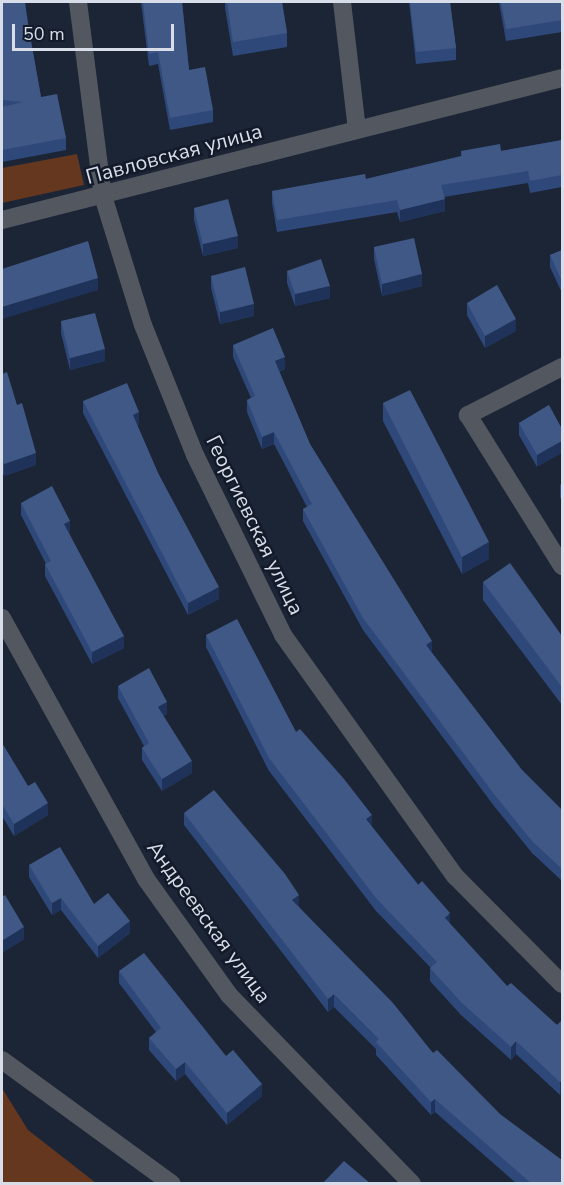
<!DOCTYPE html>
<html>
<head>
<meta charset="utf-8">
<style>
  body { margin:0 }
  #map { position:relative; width:564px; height:1185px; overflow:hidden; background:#1c2535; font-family:"Nunito Sans",sans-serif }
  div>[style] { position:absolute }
  .green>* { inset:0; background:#64371e }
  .minor>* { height:18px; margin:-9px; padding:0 9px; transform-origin:9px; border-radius:9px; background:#535760 }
  .wall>* { inset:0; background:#2e487a }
  .shaded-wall>* { inset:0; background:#1f335a }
  .building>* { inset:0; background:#405886 }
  span { translate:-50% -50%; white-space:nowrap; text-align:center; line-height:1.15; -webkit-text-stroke:5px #131b2b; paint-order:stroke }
  .street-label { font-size:21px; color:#d8dee9 }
  .frame { position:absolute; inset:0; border:3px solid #d8dee9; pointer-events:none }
  .scale { position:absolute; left:12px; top:24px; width:162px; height:27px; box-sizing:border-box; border:3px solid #d8dee9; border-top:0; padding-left:8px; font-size:18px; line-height:21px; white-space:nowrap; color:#d8dee9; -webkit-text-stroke:4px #131b2b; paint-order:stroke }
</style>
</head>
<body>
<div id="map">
  <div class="green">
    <i style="clip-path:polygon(77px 154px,84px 185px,2px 203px,2px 168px)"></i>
    <i style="clip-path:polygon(2px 1088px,28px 1130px,96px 1183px,2px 1183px)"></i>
  </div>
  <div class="minor">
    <i style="left:78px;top:2px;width:196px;rotate:82.7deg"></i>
    <i style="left:103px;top:196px;width:135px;rotate:72.8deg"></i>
    <i style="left:143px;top:325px;width:140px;rotate:68.2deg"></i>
    <i style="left:195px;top:455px;width:200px;rotate:63.9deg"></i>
    <i style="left:283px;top:635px;width:296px;rotate:54.5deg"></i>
    <i style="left:455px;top:876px;width:152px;rotate:45.3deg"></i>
    <i style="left:342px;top:2px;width:128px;rotate:83.3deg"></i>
    <i style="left:2px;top:220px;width:578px;rotate:-14.23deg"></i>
    <i style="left:562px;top:367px;width:106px;rotate:152.9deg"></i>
    <i style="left:468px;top:415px;width:178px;rotate:58.1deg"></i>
    <i style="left:2px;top:618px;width:298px;rotate:61.1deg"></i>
    <i style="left:146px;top:879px;width:143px;rotate:54.4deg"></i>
    <i style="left:229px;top:995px;width:263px;rotate:45.9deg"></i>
    <i style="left:2px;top:1060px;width:210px;rotate:36.1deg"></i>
  </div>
  <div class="wall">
    <i style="clip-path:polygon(2px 2px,29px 30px,41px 97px,66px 138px,66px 150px,2px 162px)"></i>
    <i style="clip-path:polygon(141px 2px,182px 2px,189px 70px,213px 110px,213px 122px,170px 130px,158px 64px,149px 66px)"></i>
    <i style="clip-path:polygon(225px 2px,282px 2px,287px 33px,287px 47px,233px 56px,225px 8px)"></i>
    <i style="clip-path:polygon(409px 2px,450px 2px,456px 48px,456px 60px,416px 64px)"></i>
    <i style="clip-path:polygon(499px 2px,562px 2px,562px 32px,506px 41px)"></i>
    <i style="clip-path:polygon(562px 140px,562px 187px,530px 193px,528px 183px,444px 197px,445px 211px,400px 222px,397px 212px,277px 232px,272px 203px,272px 191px,366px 179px,461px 156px,461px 151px,501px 151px)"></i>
    <i style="clip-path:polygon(194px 208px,238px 248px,203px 256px,194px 220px)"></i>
    <i style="clip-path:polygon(374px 247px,422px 286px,382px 296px,374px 259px)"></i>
    <i style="clip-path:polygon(562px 250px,562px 293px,550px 267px,550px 255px)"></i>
    <i style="clip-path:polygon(287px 271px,330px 298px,295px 306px,287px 283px)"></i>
    <i style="clip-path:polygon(211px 276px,254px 316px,220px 324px,211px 288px)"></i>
    <i style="clip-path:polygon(467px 303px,516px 331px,485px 348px,467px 315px)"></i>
    <i style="clip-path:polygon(61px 321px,105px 361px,70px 370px,61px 333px)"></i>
    <i style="clip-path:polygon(233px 345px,285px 369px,279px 372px,310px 444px,432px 653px,522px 770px,562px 810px,562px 881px,532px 853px,494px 806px,363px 630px,303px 521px,303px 509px,307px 507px,274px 444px,262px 449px,247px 412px,247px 400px,251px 398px,233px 357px)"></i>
    <i style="clip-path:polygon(2px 371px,36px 465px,4px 476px,2px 470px)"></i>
    <i style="clip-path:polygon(83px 401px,139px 424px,137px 425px,158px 473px,219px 599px,188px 615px,83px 413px)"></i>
    <i style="clip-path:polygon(383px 403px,489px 559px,462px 574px,383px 421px)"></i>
    <i style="clip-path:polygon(549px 405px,537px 467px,519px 435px,519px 423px)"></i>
    <i style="clip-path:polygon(562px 483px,562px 501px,560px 497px,560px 485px)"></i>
    <i style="clip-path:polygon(21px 503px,70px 533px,69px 533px,124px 648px,92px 664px,45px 576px,45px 564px,46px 564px,21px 515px)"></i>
    <i style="clip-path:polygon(483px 582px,562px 636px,562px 705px,483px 600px)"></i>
    <i style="clip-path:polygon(206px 635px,296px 732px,450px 924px,507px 986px,557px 1025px,562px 1021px,562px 1093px,560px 1095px,516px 1054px,511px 1060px,461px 1015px,430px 981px,430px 968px,431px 968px,376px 911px,269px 771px,206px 647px)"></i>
    <i style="clip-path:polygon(118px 686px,167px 714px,163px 716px,192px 773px,162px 791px,142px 760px,142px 748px,144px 746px,118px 698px)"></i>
    <i style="clip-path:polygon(2px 743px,28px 786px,48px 815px,14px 836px,2px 816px)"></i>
    <i style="clip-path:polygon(184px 813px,299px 907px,433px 1053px,562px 1184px,517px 1184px,435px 1112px,431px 1115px,376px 1055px,376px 1049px,334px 1007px,328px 1012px,184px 825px)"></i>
    <i style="clip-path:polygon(29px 865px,94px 904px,130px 933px,98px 958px,61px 910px,52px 915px,29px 877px)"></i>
    <i style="clip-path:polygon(2px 897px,24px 939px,3px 952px,2px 949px)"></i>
    <i style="clip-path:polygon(119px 971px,226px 1056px,262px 1096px,227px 1125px,185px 1074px,176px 1081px,149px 1050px,149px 1038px,156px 1032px,119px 983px)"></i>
  </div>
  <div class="shaded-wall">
    <i style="clip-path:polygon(445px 199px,445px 211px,400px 222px,400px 210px)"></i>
    <i style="clip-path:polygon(238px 236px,238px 248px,203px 256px,203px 244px)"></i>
    <i style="clip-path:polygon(422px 274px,422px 286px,382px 296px,382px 284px)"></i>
    <i style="clip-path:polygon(98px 278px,98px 290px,2px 319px,2px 307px)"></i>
    <i style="clip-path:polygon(330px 286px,330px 298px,295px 306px,295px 294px)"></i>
    <i style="clip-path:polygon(254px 304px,254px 316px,220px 324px,220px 312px)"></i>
    <i style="clip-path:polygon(516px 319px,516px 331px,485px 348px,485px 336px)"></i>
    <i style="clip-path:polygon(105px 349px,105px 361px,70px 370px,70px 358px)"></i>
    <i style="clip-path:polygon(285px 357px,285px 369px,275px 373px,275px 361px)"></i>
    <i style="clip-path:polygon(139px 412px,139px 424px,133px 427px,133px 415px)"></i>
    <i style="clip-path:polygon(274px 432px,274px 444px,262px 449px,262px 437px)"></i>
    <i style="clip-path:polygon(562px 441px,562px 453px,537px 467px,537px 455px)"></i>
    <i style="clip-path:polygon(36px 453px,36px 465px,4px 476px,4px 464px)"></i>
    <i style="clip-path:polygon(70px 521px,70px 533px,64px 536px,64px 524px)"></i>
    <i style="clip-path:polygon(489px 542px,489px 559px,462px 574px,462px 557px)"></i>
    <i style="clip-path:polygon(219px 587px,219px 599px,188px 615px,188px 603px)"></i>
    <i style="clip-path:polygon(124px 636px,124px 648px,92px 664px,92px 652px)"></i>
    <i style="clip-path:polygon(432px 641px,432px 653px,426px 645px)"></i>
    <i style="clip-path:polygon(167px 702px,167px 714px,158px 719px,158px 707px)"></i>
    <i style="clip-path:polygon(192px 761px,192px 773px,162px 791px,162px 779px)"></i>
    <i style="clip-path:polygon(48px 803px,48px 815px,14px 836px,14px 824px)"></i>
    <i style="clip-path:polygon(372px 815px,372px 827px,366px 819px)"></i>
    <i style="clip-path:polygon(299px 895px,299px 908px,292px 900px)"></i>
    <i style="clip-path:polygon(61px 898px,61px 910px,52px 915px,52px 903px)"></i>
    <i style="clip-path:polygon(450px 913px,450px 925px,445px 918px)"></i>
    <i style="clip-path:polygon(130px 921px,130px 933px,98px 958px,98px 946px)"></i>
    <i style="clip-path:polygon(24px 927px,24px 939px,3px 952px,3px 940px)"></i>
    <i style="clip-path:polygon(334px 994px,334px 1007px,328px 1012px,328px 999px)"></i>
    <i style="clip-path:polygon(516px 1041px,516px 1054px,511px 1060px,511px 1047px)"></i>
    <i style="clip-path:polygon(185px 1062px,185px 1074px,176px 1081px,176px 1069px)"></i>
    <i style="clip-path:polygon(562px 1080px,562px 1093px,560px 1095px,560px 1082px)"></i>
    <i style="clip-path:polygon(262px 1084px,262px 1096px,227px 1125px,227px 1113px)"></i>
    <i style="clip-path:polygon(435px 1099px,435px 1112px,431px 1115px,431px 1102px)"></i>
  </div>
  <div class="building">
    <i style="clip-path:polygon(2px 2px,25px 2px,29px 30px,41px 97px,57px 94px,66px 138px,2px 150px,2px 107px,23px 102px,2px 100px)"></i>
    <i style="clip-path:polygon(143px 2px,182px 2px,189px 70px,205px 67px,213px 110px,170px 118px,158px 52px,149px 54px)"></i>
    <i style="clip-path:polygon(227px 2px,282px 2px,287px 33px,233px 42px)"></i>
    <i style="clip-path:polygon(410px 2px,450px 2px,456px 48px,416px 52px)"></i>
    <i style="clip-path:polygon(501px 2px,562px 2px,562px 20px,506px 29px)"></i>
    <i style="clip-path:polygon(562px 140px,562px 175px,530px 181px,528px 171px,441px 185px,445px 199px,400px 210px,397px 200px,277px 220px,272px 191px,365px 174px,366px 179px,462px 156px,461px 151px,500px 144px,501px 151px)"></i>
    <i style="clip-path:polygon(228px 199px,238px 236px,203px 244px,194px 208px)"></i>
    <i style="clip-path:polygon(414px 238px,422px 274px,382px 284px,374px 247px)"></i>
    <i style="clip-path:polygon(88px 241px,98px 278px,2px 307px,2px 269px)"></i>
    <i style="clip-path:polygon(562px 250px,562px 281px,550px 255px)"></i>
    <i style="clip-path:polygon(321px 259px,330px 286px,295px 294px,287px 271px)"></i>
    <i style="clip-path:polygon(245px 267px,254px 304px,220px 312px,211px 276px)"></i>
    <i style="clip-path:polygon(497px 285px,516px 319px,485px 336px,467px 303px)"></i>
    <i style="clip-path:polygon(95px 313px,105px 349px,70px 358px,61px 321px)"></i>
    <i style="clip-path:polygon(273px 328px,285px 357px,275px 361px,310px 444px,432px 641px,426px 645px,522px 770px,562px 810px,562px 869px,532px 841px,494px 794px,363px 618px,303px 509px,312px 504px,274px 432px,262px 437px,247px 400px,255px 396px,233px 345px)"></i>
    <i style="clip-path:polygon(2px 371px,2px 374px,7px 372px,17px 405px,22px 403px,36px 453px,4px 464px,2px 458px)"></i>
    <i style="clip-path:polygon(127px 383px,139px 412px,133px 415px,158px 473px,219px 587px,188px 603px,83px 401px)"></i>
    <i style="clip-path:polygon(410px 390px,489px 542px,462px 557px,383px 403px)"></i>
    <i style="clip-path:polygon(549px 405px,562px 429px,562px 441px,537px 455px,519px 423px)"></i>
    <i style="clip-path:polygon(52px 486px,70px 521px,64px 524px,124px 636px,92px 652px,45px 564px,51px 561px,21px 503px)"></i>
    <i style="clip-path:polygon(510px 563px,562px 636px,562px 687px,483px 582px)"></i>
    <i style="clip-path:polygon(237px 619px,296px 732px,300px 729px,344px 779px,372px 815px,366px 819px,418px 885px,422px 881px,450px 913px,445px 918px,507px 986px,511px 983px,557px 1025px,562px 1020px,562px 1080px,560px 1082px,516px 1041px,511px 1047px,461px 1002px,430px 968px,437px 962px,376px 898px,269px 758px,206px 635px)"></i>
    <i style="clip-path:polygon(149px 668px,167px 702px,158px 707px,192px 761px,162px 779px,142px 748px,149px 743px,118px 686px)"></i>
    <i style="clip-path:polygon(2px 743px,28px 786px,35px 782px,48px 803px,14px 824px,2px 804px)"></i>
    <i style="clip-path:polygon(214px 790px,285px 874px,299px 895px,292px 900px,393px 1003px,433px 1053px,437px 1050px,500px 1114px,562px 1160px,562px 1184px,532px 1184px,435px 1099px,431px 1102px,376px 1042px,379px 1039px,334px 994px,328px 999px,184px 813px)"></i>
    <i style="clip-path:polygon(60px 847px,94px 904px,108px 893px,130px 921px,98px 946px,61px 898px,52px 903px,29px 865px)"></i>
    <i style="clip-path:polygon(5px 895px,24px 927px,3px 940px,2px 937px,2px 897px)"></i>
    <i style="clip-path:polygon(144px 953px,226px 1056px,233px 1050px,262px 1084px,227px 1113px,185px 1062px,176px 1069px,149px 1038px,161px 1028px,119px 971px)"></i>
    <i style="clip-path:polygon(344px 1161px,371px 1184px,322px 1184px)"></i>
  </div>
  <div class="street-label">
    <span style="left:174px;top:154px;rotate:-15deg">Павловская улица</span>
    <span style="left:255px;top:525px;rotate:64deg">Георгиевская улица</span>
    <span style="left:209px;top:922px;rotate:54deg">Андреевская улица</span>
  </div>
  <div class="frame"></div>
  <div class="scale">50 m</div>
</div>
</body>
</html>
